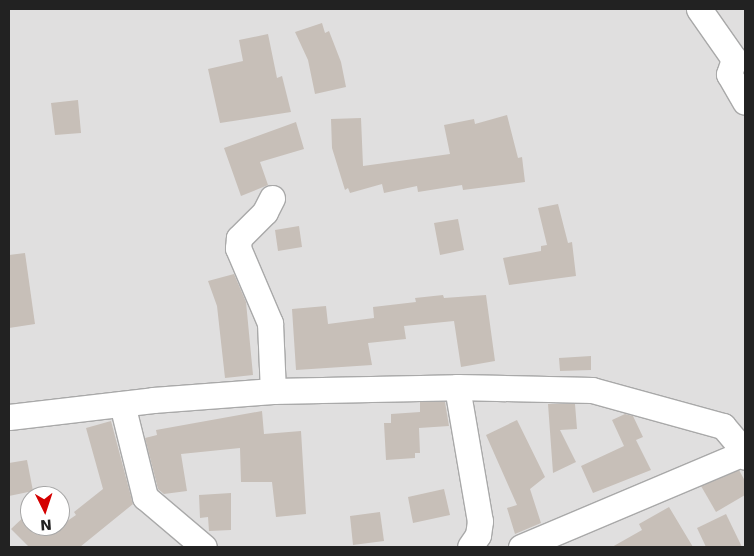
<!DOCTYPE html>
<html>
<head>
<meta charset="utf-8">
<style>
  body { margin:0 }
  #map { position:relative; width:754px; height:556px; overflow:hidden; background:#f2efe9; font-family:"DejaVu Sans",sans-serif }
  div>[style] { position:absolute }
  .residential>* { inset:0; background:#e0dfdf }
  .building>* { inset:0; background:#c7bfb8 }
  .roads { filter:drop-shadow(1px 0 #a9a9a9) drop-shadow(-1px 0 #a9a9a9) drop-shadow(0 1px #a9a9a9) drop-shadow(0 -1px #a9a9a9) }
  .minor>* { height:25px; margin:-12.5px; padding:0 12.5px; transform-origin:12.5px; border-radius:12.5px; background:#fff }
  span { translate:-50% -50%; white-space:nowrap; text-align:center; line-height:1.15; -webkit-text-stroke:4.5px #fff; paint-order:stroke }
  .frame { position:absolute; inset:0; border:10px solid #222; pointer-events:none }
  .north { position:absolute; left:20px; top:486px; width:50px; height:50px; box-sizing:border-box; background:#fff; border:1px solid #a7a7a7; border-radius:50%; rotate:176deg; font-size:14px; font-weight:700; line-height:20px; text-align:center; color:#222 }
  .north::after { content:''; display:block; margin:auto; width:18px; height:22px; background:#d40000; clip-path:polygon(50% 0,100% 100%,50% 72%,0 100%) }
</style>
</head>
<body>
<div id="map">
  <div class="residential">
    <i style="clip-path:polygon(evenodd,9px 9px,745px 9px,745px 547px,9px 547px,9px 9px,30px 496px,60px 496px,60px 526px,30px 526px,30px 496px)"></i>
  </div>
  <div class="building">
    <i style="clip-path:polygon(322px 23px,325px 33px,329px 31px,341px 62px,346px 87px,315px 94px,308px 60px,295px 32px)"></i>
    <i style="clip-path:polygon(268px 34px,277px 78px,282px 76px,291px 112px,220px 123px,208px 69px,243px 61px,239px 40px)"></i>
    <i style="clip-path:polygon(78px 100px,81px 133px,55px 135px,51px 103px)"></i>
    <i style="clip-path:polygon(507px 115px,518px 158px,522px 157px,525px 182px,463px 190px,462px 185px,418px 192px,417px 186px,384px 193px,382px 184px,350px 193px,348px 188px,345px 190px,332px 148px,331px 119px,361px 118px,363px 166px,450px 154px,444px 125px,474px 119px,475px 124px)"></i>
    <i style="clip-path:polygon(296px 122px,304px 149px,260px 162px,268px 185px,241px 196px,224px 148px)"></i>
    <i style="clip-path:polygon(558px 204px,568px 243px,572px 242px,576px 276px,509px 285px,503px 258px,541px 251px,541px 246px,547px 245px,538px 208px)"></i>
    <i style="clip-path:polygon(458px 219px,464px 250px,440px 255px,434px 223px)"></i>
    <i style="clip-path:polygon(299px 226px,302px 247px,278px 251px,275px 230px)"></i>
    <i style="clip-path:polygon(25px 253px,35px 324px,9px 328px,9px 255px)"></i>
    <i style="clip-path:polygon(234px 274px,246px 302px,253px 375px,225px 378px,217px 306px,208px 281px)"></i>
    <i style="clip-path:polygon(443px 295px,444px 298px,486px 295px,495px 361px,461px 367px,454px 321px,404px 326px,406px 339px,368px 343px,372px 365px,296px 370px,292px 309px,326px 306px,328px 324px,374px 318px,373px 307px,416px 302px,415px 298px)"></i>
    <i style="clip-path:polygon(591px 356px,591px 370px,560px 371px,559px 358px)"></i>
    <i style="clip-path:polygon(420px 402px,445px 402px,449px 426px,419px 428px,420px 453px,415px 453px,415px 458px,386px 460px,384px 423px,391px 423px,391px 414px,420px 412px)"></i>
    <i style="clip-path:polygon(548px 404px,575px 404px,577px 429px,560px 430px,576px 462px,553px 473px)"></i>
    <i style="clip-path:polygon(262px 411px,264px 434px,301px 431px,306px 514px,276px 517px,272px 482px,241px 482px,240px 448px,181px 454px,187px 491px,164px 494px,158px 489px,145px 438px,157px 435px,156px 430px)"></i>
    <i style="clip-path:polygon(625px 414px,633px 416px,643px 437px,636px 440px,651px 470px,593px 493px,581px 466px,624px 446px,612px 420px)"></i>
    <i style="clip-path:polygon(517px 420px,545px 477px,530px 489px,541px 523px,515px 534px,507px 508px,517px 505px,486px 435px)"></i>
    <i style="clip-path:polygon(111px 421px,133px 504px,80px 547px,29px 547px,11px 529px,30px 511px,30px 526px,38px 526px,47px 535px,76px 515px,74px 512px,103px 489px,86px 428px)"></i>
    <i style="clip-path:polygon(27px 460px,33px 491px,9px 496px,9px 463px)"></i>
    <i style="clip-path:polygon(739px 470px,745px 481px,745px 495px,716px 512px,701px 486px)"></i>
    <i style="clip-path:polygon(444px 489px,450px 515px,413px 523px,408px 497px)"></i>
    <i style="clip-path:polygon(231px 493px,231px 530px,209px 531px,208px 517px,200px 518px,199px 495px)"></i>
    <i style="clip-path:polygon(669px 507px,693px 547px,612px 547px,642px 530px,639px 524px)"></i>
    <i style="clip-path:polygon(380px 512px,384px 541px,353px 545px,350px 516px)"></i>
    <i style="clip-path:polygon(726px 514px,742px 547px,706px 547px,697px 528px)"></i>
  </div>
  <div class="roads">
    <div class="minor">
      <i style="left:699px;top:9px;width:61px;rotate:55deg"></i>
      <i style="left:734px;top:59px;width:16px;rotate:108deg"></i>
      <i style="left:729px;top:74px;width:32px;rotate:60deg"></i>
      <i style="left:272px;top:198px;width:16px;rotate:117deg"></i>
      <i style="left:265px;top:212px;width:37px;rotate:135deg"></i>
      <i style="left:239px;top:238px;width:10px;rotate:96deg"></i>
      <i style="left:238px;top:248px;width:82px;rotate:66.9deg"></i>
      <i style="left:270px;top:323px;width:68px;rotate:87.5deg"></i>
      <i style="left:457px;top:387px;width:136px;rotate:80.3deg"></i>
      <i style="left:480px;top:521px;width:14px;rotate:98deg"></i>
      <i style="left:478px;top:535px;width:14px;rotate:124deg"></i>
      <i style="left:122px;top:404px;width:96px;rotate:76.1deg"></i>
      <i style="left:145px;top:497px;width:77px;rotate:40.3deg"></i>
      <i style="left:9px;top:417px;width:145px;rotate:-6.7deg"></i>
      <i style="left:153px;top:400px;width:120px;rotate:-4.3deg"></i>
      <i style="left:273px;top:391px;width:184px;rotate:-1.2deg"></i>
      <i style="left:457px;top:387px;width:135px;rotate:1.3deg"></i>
      <i style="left:592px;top:390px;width:136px;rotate:15.4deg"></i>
      <i style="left:723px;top:426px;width:34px;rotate:50deg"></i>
      <i style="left:521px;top:547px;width:241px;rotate:-22.9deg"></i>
      <i style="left:743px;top:453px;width:4px;rotate:63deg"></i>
    </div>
  </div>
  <div class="frame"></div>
  <div class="north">N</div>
</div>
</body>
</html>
